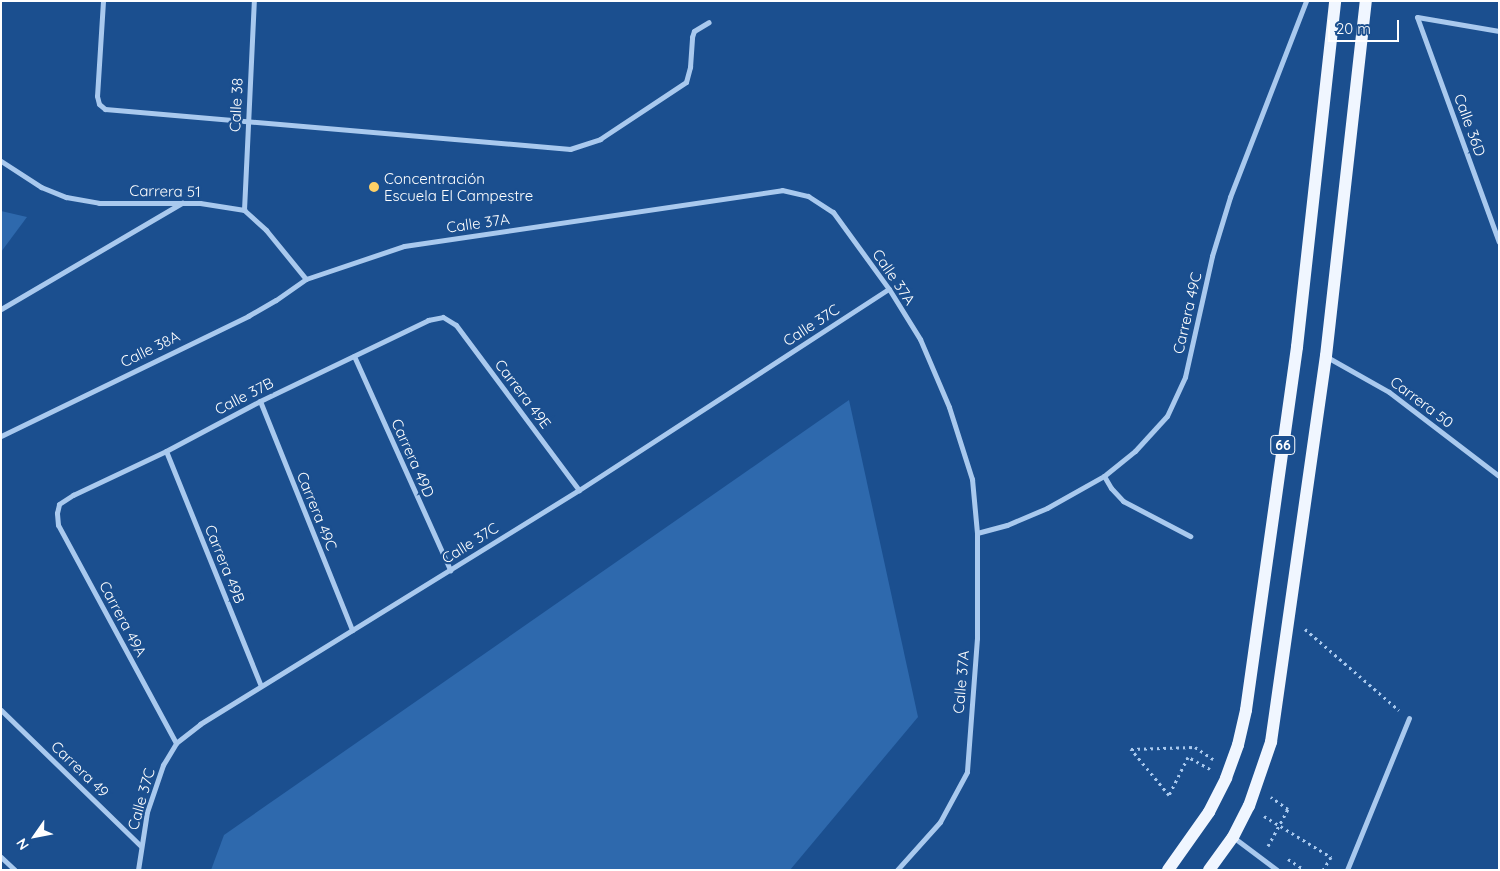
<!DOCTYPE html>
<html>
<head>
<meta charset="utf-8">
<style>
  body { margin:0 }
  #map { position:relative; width:1500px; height:871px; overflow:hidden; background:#1b4f8f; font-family:Quicksand,sans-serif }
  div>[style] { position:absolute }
  .green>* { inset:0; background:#2e69ad }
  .path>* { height:3px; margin-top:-1.5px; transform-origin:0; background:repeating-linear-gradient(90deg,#a9c9ee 0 2.5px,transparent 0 6.5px) }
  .street>* { height:5px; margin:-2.5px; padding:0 2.5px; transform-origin:2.5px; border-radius:2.5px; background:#a9c9ee }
  .primary>* { height:12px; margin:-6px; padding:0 6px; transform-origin:6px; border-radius:6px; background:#f0f6ff }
  .dots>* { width:14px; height:14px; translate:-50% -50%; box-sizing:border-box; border:2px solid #1b4f8f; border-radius:50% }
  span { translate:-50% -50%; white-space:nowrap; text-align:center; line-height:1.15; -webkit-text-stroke:4.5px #1b4f8f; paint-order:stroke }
  .shield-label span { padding:1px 4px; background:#1b4f8f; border:1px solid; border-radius:4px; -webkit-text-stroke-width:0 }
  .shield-label { font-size:14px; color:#fff; font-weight:700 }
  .street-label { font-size:15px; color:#fff }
  .poi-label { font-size:15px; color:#fff }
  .left { translate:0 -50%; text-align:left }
  .frame { position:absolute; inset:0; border:2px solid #fff; pointer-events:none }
  .north { position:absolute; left:10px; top:811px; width:50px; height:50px; -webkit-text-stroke:4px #1b4f8f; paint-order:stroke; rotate:237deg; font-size:14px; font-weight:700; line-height:20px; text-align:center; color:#fff }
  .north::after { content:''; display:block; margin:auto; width:18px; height:22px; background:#fff; clip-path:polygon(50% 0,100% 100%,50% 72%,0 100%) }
  .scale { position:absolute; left:1328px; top:20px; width:71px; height:22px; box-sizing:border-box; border:2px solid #fff; border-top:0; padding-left:6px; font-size:15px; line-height:18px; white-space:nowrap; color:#fff; -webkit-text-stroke:4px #1b4f8f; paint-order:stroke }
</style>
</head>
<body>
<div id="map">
  <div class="green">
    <i style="clip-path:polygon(1px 211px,27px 217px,1px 252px)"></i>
    <i style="clip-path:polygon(849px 400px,918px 717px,790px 870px,211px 870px,224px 835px)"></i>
  </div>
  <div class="path">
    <i style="left:1305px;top:629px;width:124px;rotate:40.8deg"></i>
    <i style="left:1210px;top:769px;width:25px;rotate:-151deg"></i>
    <i style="left:1188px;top:757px;width:42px;rotate:116.6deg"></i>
    <i style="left:1169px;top:795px;width:60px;rotate:-129.6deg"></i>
    <i style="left:1131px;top:749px;width:64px;rotate:-1.8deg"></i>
    <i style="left:1195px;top:747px;width:22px;rotate:34deg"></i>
    <i style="left:1264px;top:816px;width:79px;rotate:31.5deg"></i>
    <i style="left:1331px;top:857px;width:15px;rotate:122deg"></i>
    <i style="left:1268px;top:846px;width:42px;rotate:-61.6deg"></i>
    <i style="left:1288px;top:809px;width:21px;rotate:-145deg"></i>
    <i style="left:1288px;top:859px;width:20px;rotate:33deg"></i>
  </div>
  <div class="street">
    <i style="left:103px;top:1px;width:95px;rotate:93.6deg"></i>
    <i style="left:97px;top:96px;width:8px;rotate:76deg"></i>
    <i style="left:99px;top:104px;width:8px;rotate:40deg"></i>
    <i style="left:105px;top:109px;width:467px;rotate:4.9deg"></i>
    <i style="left:570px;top:149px;width:32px;rotate:-18deg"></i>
    <i style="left:600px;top:139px;width:103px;rotate:-33.5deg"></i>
    <i style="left:686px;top:82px;width:16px;rotate:-75deg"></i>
    <i style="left:690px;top:67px;width:30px;rotate:-86deg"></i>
    <i style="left:692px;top:37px;width:6px;rotate:-72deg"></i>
    <i style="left:694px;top:31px;width:17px;rotate:-31deg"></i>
    <i style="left:1499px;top:31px;width:83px;rotate:-170.3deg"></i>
    <i style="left:1417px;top:17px;width:239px;rotate:70deg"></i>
    <i style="left:1px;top:161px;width:48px;rotate:33deg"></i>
    <i style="left:41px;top:187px;width:27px;rotate:22deg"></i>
    <i style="left:66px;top:197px;width:34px;rotate:10deg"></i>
    <i style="left:99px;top:203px;width:101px"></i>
    <i style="left:200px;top:203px;width:45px;rotate:9deg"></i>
    <i style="left:244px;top:210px;width:30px;rotate:42deg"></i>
    <i style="left:266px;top:230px;width:63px;rotate:50.8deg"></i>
    <i style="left:244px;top:210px;width:209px;rotate:-87.3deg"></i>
    <i style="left:1px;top:309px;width:210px;rotate:-30.4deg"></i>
    <i style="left:354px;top:356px;width:235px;rotate:65.8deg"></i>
    <i style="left:1327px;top:357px;width:71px;rotate:29.4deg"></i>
    <i style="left:1389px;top:392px;width:138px;rotate:37.4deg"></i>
    <i style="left:260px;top:401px;width:247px;rotate:68.1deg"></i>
    <i style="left:1px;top:436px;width:275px;rotate:-25.9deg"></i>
    <i style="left:248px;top:316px;width:32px;rotate:-30deg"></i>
    <i style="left:276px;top:300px;width:37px;rotate:-35deg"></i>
    <i style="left:306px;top:279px;width:103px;rotate:-18.6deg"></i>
    <i style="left:404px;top:246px;width:382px;rotate:-8.4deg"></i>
    <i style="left:782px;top:190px;width:27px;rotate:13deg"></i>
    <i style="left:808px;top:196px;width:30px;rotate:33deg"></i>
    <i style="left:833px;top:212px;width:95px;rotate:54deg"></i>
    <i style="left:889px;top:289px;width:59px;rotate:58.2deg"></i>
    <i style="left:920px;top:339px;width:74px;rotate:66.9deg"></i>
    <i style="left:949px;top:407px;width:76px;rotate:72.3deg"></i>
    <i style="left:972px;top:479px;width:54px;rotate:84.7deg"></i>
    <i style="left:977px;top:533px;width:105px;rotate:90deg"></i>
    <i style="left:977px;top:638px;width:134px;rotate:94.3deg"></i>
    <i style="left:967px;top:772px;width:57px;rotate:118.4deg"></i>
    <i style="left:940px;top:822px;width:64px;rotate:131.9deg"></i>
    <i style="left:166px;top:451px;width:253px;rotate:68deg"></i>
    <i style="left:1104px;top:476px;width:14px;rotate:60deg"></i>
    <i style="left:1111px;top:488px;width:18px;rotate:47deg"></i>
    <i style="left:1123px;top:501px;width:76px;rotate:27.6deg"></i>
    <i style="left:977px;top:533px;width:31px;rotate:-15deg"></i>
    <i style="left:1007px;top:525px;width:43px;rotate:-23deg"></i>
    <i style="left:1047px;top:508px;width:65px;rotate:-29.3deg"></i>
    <i style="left:1104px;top:476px;width:40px;rotate:-39deg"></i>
    <i style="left:1135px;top:451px;width:47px;rotate:-47.6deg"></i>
    <i style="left:1167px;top:416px;width:43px;rotate:-65.2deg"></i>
    <i style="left:1185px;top:377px;width:124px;rotate:-77.4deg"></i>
    <i style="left:1212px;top:256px;width:62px;rotate:-73deg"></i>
    <i style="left:1230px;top:197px;width:210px;rotate:-68.8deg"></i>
    <i style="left:1px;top:710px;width:195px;rotate:44.2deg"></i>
    <i style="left:176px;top:743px;width:248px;rotate:-118.4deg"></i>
    <i style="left:58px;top:525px;width:12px;rotate:-95deg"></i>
    <i style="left:57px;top:513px;width:9px;rotate:-77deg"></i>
    <i style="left:59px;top:504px;width:17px;rotate:-33deg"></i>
    <i style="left:73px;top:495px;width:103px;rotate:-25.3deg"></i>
    <i style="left:166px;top:451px;width:106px;rotate:-28deg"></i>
    <i style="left:260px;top:401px;width:187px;rotate:-25.7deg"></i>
    <i style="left:428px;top:320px;width:15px;rotate:-11deg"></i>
    <i style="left:443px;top:317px;width:15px;rotate:32deg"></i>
    <i style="left:456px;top:325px;width:206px;rotate:53.3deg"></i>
    <i style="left:1233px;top:837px;width:55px;rotate:36.9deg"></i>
    <i style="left:1px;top:857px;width:19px;rotate:43deg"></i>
    <i style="left:138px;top:870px;width:59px;rotate:-81.2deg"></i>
    <i style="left:147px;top:812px;width:50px;rotate:-71.2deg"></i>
    <i style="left:163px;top:765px;width:26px;rotate:-59deg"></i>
    <i style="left:176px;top:743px;width:31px;rotate:-38deg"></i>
    <i style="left:200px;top:724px;width:445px;rotate:-31.7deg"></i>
    <i style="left:579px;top:490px;width:369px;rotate:-33deg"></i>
    <i style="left:1347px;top:870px;width:164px;rotate:-67.8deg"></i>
  </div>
  <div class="primary">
    <i style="left:1168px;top:870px;width:71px;rotate:-54.7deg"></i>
    <i style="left:1209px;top:812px;width:38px;rotate:-63deg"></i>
    <i style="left:1226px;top:778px;width:35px;rotate:-70deg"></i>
    <i style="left:1238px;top:745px;width:36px;rotate:-77deg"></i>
    <i style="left:1246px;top:710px;width:367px;rotate:-82deg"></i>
    <i style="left:1297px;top:347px;width:348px;rotate:-83.7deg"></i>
    <i style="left:1209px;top:870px;width:41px;rotate:-54deg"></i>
    <i style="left:1233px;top:837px;width:35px;rotate:-63deg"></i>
    <i style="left:1249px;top:806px;width:68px;rotate:-71deg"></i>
    <i style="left:1271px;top:742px;width:390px;rotate:-81.9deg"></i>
    <i style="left:1326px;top:356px;width:357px;rotate:-83.6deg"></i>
  </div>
  <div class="dots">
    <i style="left:374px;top:187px;background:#ffd166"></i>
  </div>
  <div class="shield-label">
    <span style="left:1283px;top:445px">66</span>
  </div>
  <div class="street-label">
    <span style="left:236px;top:105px;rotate:-87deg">Calle 38</span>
    <span style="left:1470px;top:125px;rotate:70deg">Calle 36D</span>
    <span style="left:165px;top:191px;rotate:1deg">Carrera 51</span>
    <span style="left:478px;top:223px;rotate:-8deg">Calle 37A</span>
    <span style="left:894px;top:277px;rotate:56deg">Calle 37A</span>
    <span style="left:1187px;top:313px;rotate:-77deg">Carrera 49C</span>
    <span style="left:811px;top:325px;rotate:-33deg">Calle 37C</span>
    <span style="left:150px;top:349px;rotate:-26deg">Calle 38A</span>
    <span style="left:523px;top:394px;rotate:53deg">Carrera 49E</span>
    <span style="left:244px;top:396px;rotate:-27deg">Calle 37B</span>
    <span style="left:1422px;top:402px;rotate:37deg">Carrera 50</span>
    <span style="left:413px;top:458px;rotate:66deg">Carrera 49D</span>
    <span style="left:317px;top:511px;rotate:68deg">Carrera 49C</span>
    <span style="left:470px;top:543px;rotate:-32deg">Calle 37C</span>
    <span style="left:225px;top:564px;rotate:68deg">Carrera 49B</span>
    <span style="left:123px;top:619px;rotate:62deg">Carrera 49A</span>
    <span style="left:961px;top:682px;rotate:-85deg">Calle 37A</span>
    <span style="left:80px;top:769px;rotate:44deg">Carrera 49</span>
    <span style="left:141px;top:799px;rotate:-74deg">Calle 37C</span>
  </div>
  <div class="poi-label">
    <span class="left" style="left:384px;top:187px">Concentración<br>Escuela El Campestre</span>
  </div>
  <div class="frame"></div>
  <div class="north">N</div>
  <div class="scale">20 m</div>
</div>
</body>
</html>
